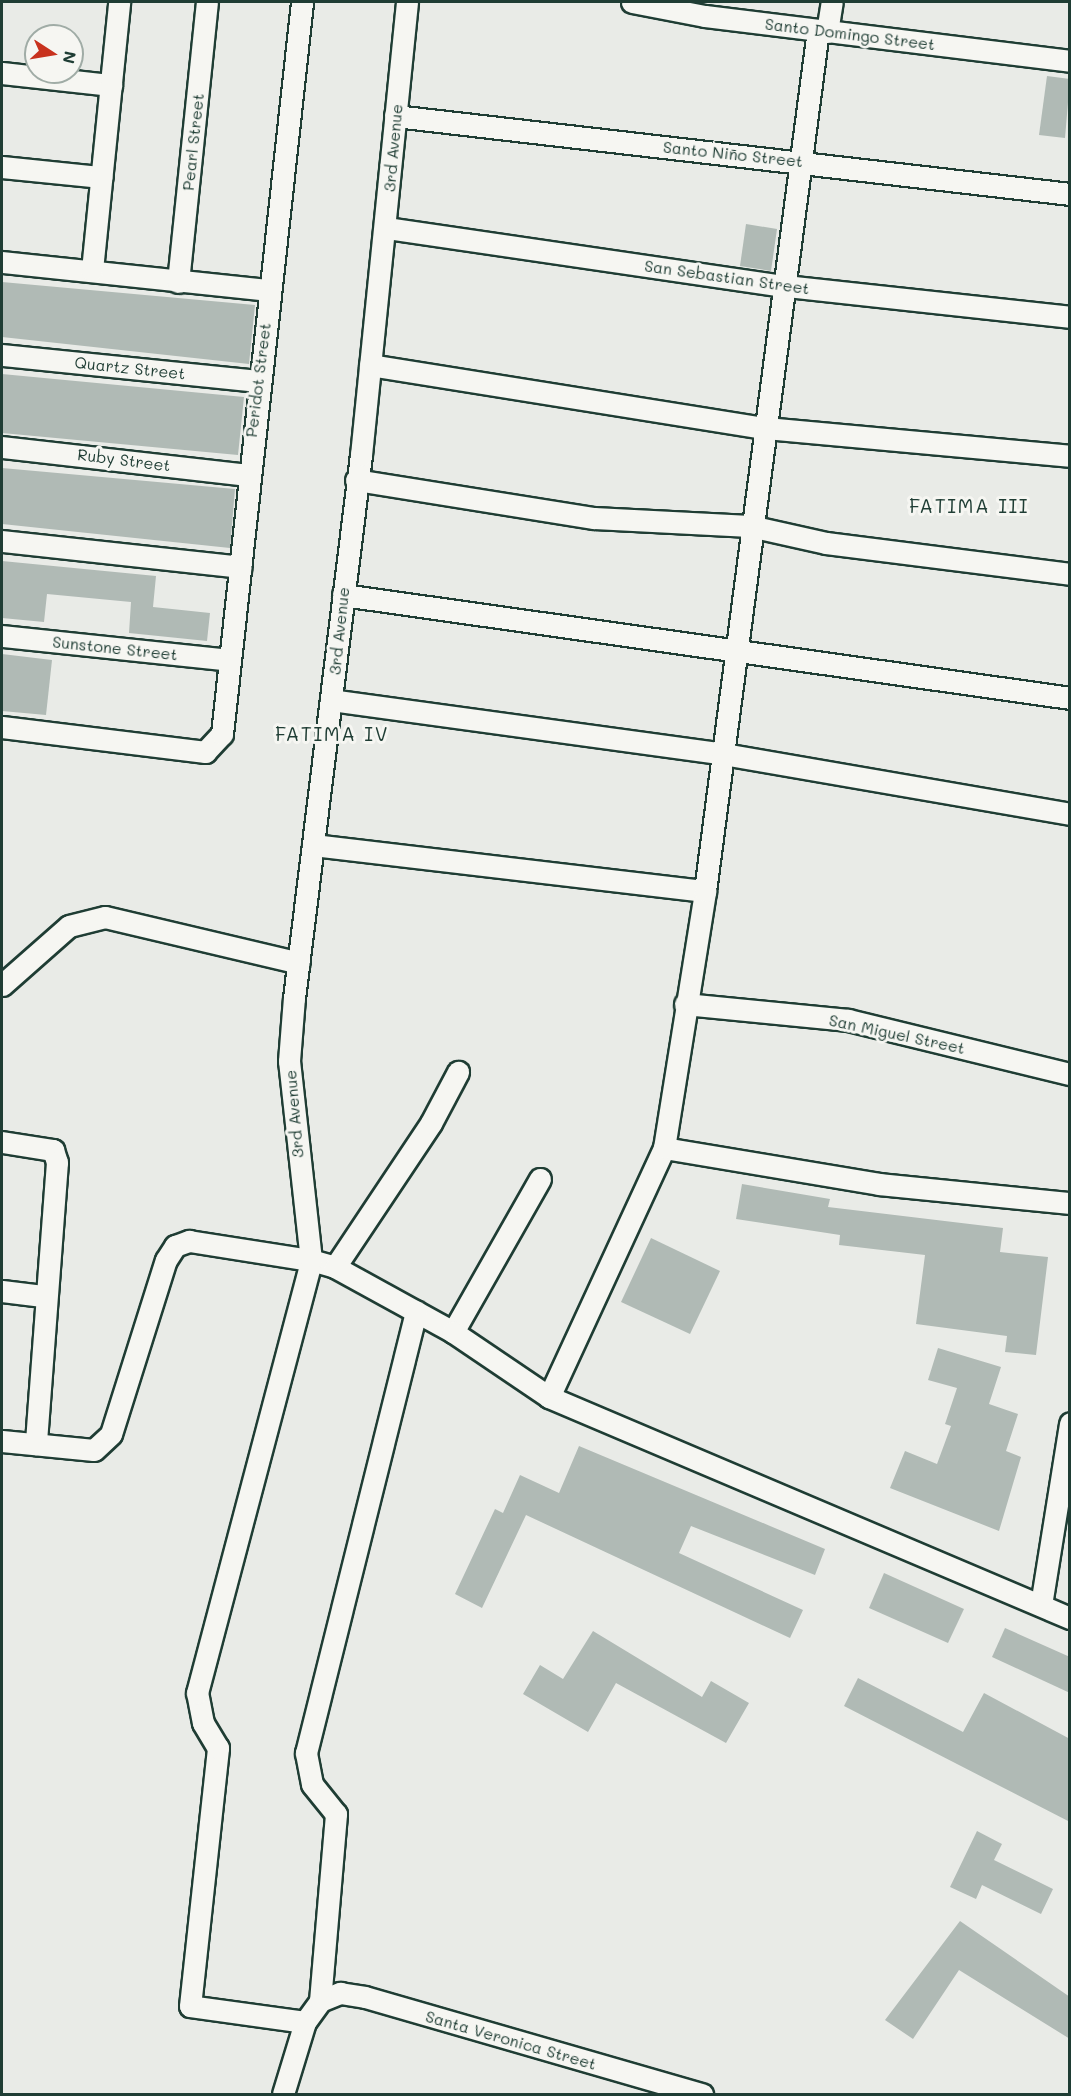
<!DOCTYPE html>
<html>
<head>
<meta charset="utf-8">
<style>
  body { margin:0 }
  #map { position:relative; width:1071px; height:2096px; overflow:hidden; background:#e9ebe7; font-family:Mali,sans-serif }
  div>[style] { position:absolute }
  .building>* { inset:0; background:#b0bab5 }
  .roads { filter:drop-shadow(2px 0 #1f3d34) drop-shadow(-2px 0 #1f3d34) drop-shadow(0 2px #1f3d34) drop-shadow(0 -2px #1f3d34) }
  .street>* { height:21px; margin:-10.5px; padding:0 10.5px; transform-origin:10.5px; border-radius:10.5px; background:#f6f6f2 }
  span { translate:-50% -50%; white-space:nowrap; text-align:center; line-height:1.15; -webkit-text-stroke:6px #f6f6f2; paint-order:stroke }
  .street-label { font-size:16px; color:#1f3d34 }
  .quarter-label { font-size:20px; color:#1f3d34; letter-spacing:1.5px }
  .frame { position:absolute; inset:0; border:3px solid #1f3d34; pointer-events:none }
  .north { position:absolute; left:24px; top:24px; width:60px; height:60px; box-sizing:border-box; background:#f6f6f2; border:2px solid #a0aca6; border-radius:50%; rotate:102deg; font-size:16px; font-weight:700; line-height:24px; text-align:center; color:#1f3d34 }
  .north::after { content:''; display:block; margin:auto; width:21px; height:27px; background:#c8321e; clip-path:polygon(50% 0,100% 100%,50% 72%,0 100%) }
</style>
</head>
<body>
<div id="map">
  <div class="building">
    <i style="clip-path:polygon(1047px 76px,1070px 79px,1065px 138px,1039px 135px)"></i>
    <i style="clip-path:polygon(746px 224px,777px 229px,771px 271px,740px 266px)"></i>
    <i style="clip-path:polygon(2px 282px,255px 305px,249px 364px,2px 337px)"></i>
    <i style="clip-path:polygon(2px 374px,244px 397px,238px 455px,2px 433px)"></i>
    <i style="clip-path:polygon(2px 468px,235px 489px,230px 548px,2px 524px)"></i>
    <i style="clip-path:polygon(2px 561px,156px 576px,153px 607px,210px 613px,207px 641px,129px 633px,131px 602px,47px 594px,44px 622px,2px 618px)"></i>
    <i style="clip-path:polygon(2px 654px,52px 660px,46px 715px,2px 711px)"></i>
    <i style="clip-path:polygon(742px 1184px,830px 1199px,828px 1207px,1003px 1228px,1000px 1252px,1048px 1257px,1036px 1355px,1005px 1352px,1007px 1336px,916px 1324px,925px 1255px,839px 1245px,840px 1235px,736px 1219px)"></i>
    <i style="clip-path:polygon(651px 1238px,720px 1271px,690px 1334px,621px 1302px)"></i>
    <i style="clip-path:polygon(938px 1348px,1001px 1367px,989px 1404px,1018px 1414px,1006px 1451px,1021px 1457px,999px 1531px,890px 1488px,905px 1451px,937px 1464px,951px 1426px,945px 1424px,957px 1388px,928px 1380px)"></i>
    <i style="clip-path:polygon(579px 1446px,825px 1549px,815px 1575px,691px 1526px,679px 1553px,803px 1610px,790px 1638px,526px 1515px,482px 1608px,455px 1594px,495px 1509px,503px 1513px,520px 1475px,559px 1493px)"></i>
    <i style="clip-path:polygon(884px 1573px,964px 1609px,948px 1643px,869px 1608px)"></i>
    <i style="clip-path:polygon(1005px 1628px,1070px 1657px,1070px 1693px,992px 1657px)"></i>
    <i style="clip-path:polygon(593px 1631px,702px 1697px,711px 1681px,749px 1703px,726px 1743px,616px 1683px,588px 1732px,523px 1694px,540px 1665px,563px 1679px)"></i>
    <i style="clip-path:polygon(858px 1678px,963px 1732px,984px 1693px,1070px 1739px,1070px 1822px,844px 1706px)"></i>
    <i style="clip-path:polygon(977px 1831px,1002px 1844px,994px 1860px,1053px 1889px,1041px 1914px,982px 1885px,976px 1899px,950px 1887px)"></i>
    <i style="clip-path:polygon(960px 1921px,1070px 1997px,1070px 2039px,959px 1970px,913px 2039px,885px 2020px)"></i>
  </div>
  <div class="roads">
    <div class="street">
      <i style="left:632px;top:2px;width:74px;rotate:10.9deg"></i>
      <i style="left:705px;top:16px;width:368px;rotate:7deg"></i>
      <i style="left:827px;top:32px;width:30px;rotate:-81deg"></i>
      <i style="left:2px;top:73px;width:110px;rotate:6.3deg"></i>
      <i style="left:395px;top:116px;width:679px;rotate:6.59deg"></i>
      <i style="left:2px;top:167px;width:100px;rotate:5.8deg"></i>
      <i style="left:386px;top:228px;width:404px;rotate:8.3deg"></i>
      <i style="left:786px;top:286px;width:286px;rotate:6.2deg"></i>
      <i style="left:2px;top:262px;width:268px;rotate:6deg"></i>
      <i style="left:92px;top:270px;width:269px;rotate:-84.2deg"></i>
      <i style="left:178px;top:282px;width:281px;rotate:-84.1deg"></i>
      <i style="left:2px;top:355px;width:257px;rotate:5.8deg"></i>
      <i style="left:370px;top:365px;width:400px;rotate:9.1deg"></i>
      <i style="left:765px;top:428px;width:306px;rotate:5.2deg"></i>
      <i style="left:2px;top:447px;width:246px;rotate:6.5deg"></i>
      <i style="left:356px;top:480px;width:241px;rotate:9.1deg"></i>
      <i style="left:594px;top:518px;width:156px;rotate:2.9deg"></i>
      <i style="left:750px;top:526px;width:78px;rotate:12.6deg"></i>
      <i style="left:826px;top:543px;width:246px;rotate:7.2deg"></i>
      <i style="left:2px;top:541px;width:240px;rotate:6.2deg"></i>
      <i style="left:343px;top:595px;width:734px;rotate:8.06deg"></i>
      <i style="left:2px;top:636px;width:228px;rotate:6deg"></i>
      <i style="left:331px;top:700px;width:396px;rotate:7.8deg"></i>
      <i style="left:723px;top:754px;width:352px;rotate:9.8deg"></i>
      <i style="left:2px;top:727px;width:205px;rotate:7deg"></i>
      <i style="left:205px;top:752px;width:25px;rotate:-47deg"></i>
      <i style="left:222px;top:734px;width:736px;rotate:-83.76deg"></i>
      <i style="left:313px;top:845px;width:395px;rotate:6.7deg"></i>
      <i style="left:2px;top:985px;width:89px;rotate:-41.4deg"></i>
      <i style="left:69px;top:926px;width:37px;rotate:-14deg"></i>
      <i style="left:105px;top:917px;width:199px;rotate:13.3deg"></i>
      <i style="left:685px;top:1004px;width:164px;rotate:5.6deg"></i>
      <i style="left:848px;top:1020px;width:228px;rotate:13.7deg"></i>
      <i style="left:2px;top:1142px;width:52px;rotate:8.9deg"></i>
      <i style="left:53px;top:1150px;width:13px;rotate:72deg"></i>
      <i style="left:57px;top:1162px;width:283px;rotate:94.3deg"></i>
      <i style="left:664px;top:1148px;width:218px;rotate:9.5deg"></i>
      <i style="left:879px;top:1184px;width:192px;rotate:5.7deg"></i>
      <i style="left:335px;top:1267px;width:173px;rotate:-56.3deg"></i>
      <i style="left:431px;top:1123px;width:58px;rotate:-62.1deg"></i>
      <i style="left:2px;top:1291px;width:41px;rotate:7deg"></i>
      <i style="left:453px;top:1332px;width:176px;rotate:-60.4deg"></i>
      <i style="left:549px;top:1397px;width:274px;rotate:-65.2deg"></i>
      <i style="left:664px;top:1148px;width:260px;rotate:-80.9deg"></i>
      <i style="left:705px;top:891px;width:868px;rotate:-82.52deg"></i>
      <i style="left:2px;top:1441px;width:92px;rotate:5.6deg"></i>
      <i style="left:94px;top:1450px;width:23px;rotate:-43deg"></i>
      <i style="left:111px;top:1434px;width:182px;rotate:-72.5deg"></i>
      <i style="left:166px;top:1260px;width:17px;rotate:-57deg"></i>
      <i style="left:175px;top:1246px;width:15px;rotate:-20deg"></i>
      <i style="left:189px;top:1241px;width:123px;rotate:8.9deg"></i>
      <i style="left:311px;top:1260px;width:25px;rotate:16deg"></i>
      <i style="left:335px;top:1267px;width:135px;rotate:28.8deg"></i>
      <i style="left:453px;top:1332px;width:116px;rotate:34.1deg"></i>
      <i style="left:549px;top:1397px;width:566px;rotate:22.99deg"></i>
      <i style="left:1041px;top:1605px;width:184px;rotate:-80.9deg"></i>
      <i style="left:320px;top:2001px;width:22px;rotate:-22deg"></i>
      <i style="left:340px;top:1993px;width:25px;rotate:9deg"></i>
      <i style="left:365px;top:1997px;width:351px;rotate:16.1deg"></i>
      <i style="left:305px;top:2022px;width:116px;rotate:-172.1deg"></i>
      <i style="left:190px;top:2006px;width:260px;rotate:-83.8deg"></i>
      <i style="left:218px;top:1748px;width:29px;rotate:-121deg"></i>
      <i style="left:203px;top:1723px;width:31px;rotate:-101deg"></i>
      <i style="left:197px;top:1693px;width:448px;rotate:-75.2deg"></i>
      <i style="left:311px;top:1260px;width:200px;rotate:-96.3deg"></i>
      <i style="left:289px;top:1061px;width:63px;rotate:-85.5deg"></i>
      <i style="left:294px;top:998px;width:547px;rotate:-82.97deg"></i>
      <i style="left:361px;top:455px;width:455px;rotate:-84.2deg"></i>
      <i style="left:283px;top:2094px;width:75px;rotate:-73deg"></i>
      <i style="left:305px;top:2022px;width:26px;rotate:-54deg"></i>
      <i style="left:320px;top:2001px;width:188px;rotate:-85.1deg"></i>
      <i style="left:336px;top:1814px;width:38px;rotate:-129deg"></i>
      <i style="left:312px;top:1784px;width:32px;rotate:-101deg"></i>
      <i style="left:306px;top:1753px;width:455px;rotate:-76deg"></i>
    </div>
  </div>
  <div class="street-label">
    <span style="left:850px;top:34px;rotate:7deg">Santo Domingo Street</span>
    <span style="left:193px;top:142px;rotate:-84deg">Pearl Street</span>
    <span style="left:393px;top:148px;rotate:-85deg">3rd Avenue</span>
    <span style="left:733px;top:154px;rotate:6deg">Santo Niño Street</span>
    <span style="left:727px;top:277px;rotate:8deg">San Sebastian Street</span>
    <span style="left:130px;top:368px;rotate:6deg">Quartz Street</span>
    <span style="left:258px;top:380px;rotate:-83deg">Peridot Street</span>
    <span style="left:124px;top:460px;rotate:7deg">Ruby Street</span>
    <span style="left:339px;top:631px;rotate:-84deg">3rd Avenue</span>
    <span style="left:115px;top:648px;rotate:6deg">Sunstone Street</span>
    <span style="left:897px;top:1034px;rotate:12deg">San Miguel Street</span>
    <span style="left:294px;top:1114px;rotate:-95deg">3rd Avenue</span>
    <span style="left:511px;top:2040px;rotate:16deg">Santa Veronica Street</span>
  </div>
  <div class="quarter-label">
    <span style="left:969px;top:505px">FATIMA III</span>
    <span style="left:332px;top:733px">FATIMA IV</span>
  </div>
  <div class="frame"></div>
  <div class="north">N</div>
</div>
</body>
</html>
